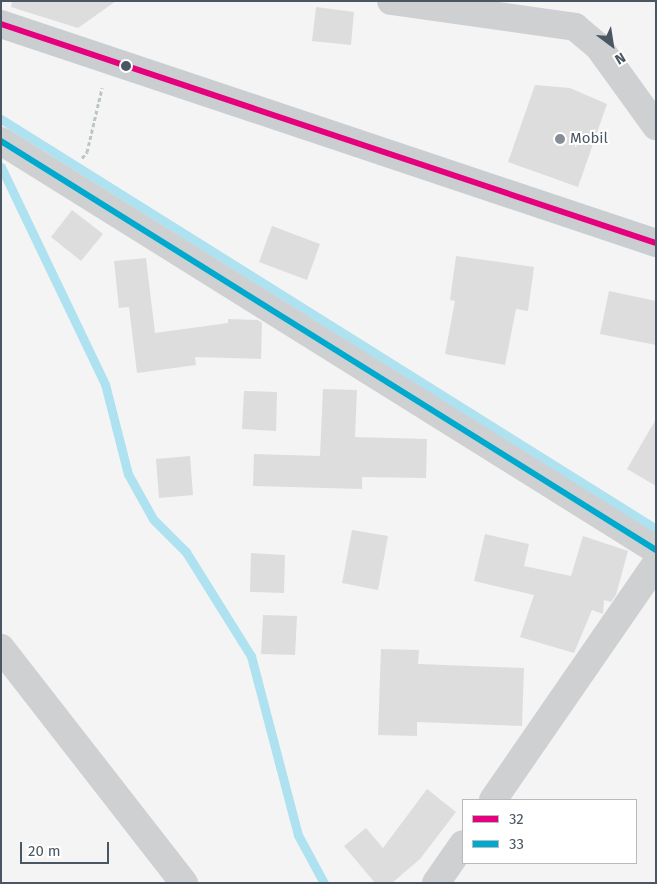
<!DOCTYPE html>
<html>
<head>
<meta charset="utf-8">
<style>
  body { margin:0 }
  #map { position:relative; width:657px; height:884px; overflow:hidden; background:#f4f4f4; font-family:"Fira Sans",sans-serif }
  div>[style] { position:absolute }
  .stream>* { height:9px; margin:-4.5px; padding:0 4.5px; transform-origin:4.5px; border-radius:4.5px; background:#aee2f0 }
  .building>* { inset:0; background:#ddddde }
  .path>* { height:3px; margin-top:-1.5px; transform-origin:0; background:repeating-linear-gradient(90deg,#bcc7c4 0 4px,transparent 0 6.5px) }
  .minor>* { height:28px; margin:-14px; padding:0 14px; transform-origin:14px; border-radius:14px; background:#ced0d2 }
  .primary>* { height:28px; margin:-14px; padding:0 14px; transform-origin:14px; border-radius:14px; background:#caced1 }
  .bus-1>* { height:6px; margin:-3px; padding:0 3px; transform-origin:3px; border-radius:3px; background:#e5007d }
  .bus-2>* { height:6px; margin:-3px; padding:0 3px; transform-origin:3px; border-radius:3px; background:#00a9ce }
  .dots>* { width:14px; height:14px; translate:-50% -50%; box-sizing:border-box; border:2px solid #fff; border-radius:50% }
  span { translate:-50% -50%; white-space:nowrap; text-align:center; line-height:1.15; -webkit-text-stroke:4px #fff; paint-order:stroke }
  .poi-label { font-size:15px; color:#4a5661 }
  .left { translate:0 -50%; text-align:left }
  .frame { position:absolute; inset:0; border:2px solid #4a5661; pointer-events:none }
  .legend { position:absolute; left:462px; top:799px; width:175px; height:65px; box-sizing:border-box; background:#fff; border:1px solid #b7bbc0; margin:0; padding:6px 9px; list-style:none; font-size:15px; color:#4a5661 }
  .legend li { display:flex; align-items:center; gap:10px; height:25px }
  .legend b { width:25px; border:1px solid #b7bbc0 }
  .north { position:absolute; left:587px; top:20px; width:50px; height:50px; -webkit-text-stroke:4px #fff; paint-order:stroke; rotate:149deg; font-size:14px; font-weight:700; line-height:20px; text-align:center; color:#4a5661 }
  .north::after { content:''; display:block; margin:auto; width:18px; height:22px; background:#4a5661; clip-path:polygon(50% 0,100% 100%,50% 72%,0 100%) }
  .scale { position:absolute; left:20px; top:842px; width:89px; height:22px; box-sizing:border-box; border:2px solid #4a5661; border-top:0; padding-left:6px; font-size:15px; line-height:18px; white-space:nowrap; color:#4a5661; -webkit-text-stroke:4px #fff; paint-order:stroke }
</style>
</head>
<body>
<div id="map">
  <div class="stream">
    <i style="left:1px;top:119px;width:773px;rotate:32.04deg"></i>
    <i style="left:1px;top:167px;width:241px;rotate:64.4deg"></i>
    <i style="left:105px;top:384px;width:93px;rotate:75.7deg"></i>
    <i style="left:128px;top:474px;width:51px;rotate:60.9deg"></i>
    <i style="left:153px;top:519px;width:47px;rotate:45deg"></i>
    <i style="left:186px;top:552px;width:123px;rotate:58deg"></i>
    <i style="left:251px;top:656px;width:185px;rotate:75.3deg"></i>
    <i style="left:298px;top:835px;width:55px;rotate:61.6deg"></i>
  </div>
  <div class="building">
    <i style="clip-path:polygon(12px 1px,116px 1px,78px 28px,11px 7px)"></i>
    <i style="clip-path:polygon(316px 7px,354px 12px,351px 45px,312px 41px)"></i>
    <i style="clip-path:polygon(535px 85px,570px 88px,607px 104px,578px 187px,508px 162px)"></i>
    <i style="clip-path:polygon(72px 210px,103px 234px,81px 261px,51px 237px)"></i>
    <i style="clip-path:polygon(272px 226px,320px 244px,307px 280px,259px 262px)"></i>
    <i style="clip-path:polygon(456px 256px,534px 267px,528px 311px,516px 309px,505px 365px,445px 354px,455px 301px,450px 300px)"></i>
    <i style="clip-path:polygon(146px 258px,155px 333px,228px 323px,228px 319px,258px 320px,262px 323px,261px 359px,195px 357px,196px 365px,137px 373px,129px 307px,119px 308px,114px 261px)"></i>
    <i style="clip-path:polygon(609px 291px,656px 301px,656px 345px,600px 334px)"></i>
    <i style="clip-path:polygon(323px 389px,357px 390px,355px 437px,427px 439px,426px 478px,362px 477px,362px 489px,253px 486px,254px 454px,320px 456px)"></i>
    <i style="clip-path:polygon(244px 391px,277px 392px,276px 431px,242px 429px)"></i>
    <i style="clip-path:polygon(656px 419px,656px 486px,627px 469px)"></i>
    <i style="clip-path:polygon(190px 456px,193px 495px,159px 498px,156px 459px)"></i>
    <i style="clip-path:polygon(352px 530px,388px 536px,378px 590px,342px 583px)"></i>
    <i style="clip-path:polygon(485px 534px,529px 544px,524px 566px,571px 576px,583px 536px,628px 551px,616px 595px,611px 602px,604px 600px,603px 614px,592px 610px,574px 653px,520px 637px,534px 595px,474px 581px)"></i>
    <i style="clip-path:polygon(251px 553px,285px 555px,284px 593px,250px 592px)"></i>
    <i style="clip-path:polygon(263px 615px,297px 616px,295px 655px,261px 654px)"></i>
    <i style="clip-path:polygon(381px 649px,419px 650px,418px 664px,524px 668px,522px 726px,417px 722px,417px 736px,378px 735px)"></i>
    <i style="clip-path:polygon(427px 789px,456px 812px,420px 859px,392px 883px,375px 883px,344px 846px,366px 828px,383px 848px)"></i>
  </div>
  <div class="path">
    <i style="left:82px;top:158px;width:8px;rotate:-50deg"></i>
    <i style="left:87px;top:152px;width:66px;rotate:-76.8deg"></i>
  </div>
  <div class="minor">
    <i style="left:391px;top:1px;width:186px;rotate:8deg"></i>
    <i style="left:575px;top:27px;width:30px;rotate:40deg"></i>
    <i style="left:598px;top:46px;width:99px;rotate:54.1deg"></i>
    <i style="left:1px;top:141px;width:772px;rotate:31.98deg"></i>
    <i style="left:1px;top:648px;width:298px;rotate:52.1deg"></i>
    <i style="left:493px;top:800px;width:287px;rotate:-55.4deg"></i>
    <i style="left:436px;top:883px;width:47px;rotate:-55.3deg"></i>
  </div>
  <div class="primary">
    <i style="left:1px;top:24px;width:691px;rotate:18.49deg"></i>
  </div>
  <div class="bus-1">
    <i style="left:1px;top:24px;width:691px;rotate:18.49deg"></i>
  </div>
  <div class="bus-2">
    <i style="left:1px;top:141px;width:772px;rotate:31.98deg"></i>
  </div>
  <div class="dots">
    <i style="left:126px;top:66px;background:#4a5661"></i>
    <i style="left:560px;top:139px;background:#868d94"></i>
  </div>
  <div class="poi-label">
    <span class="left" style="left:570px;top:139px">Mobil</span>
  </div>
  <div class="frame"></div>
  <ul class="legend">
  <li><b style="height:6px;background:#e5007d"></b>32</li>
  <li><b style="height:6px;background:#00a9ce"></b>33</li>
  </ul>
  <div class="north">N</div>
  <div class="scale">20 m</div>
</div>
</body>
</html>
